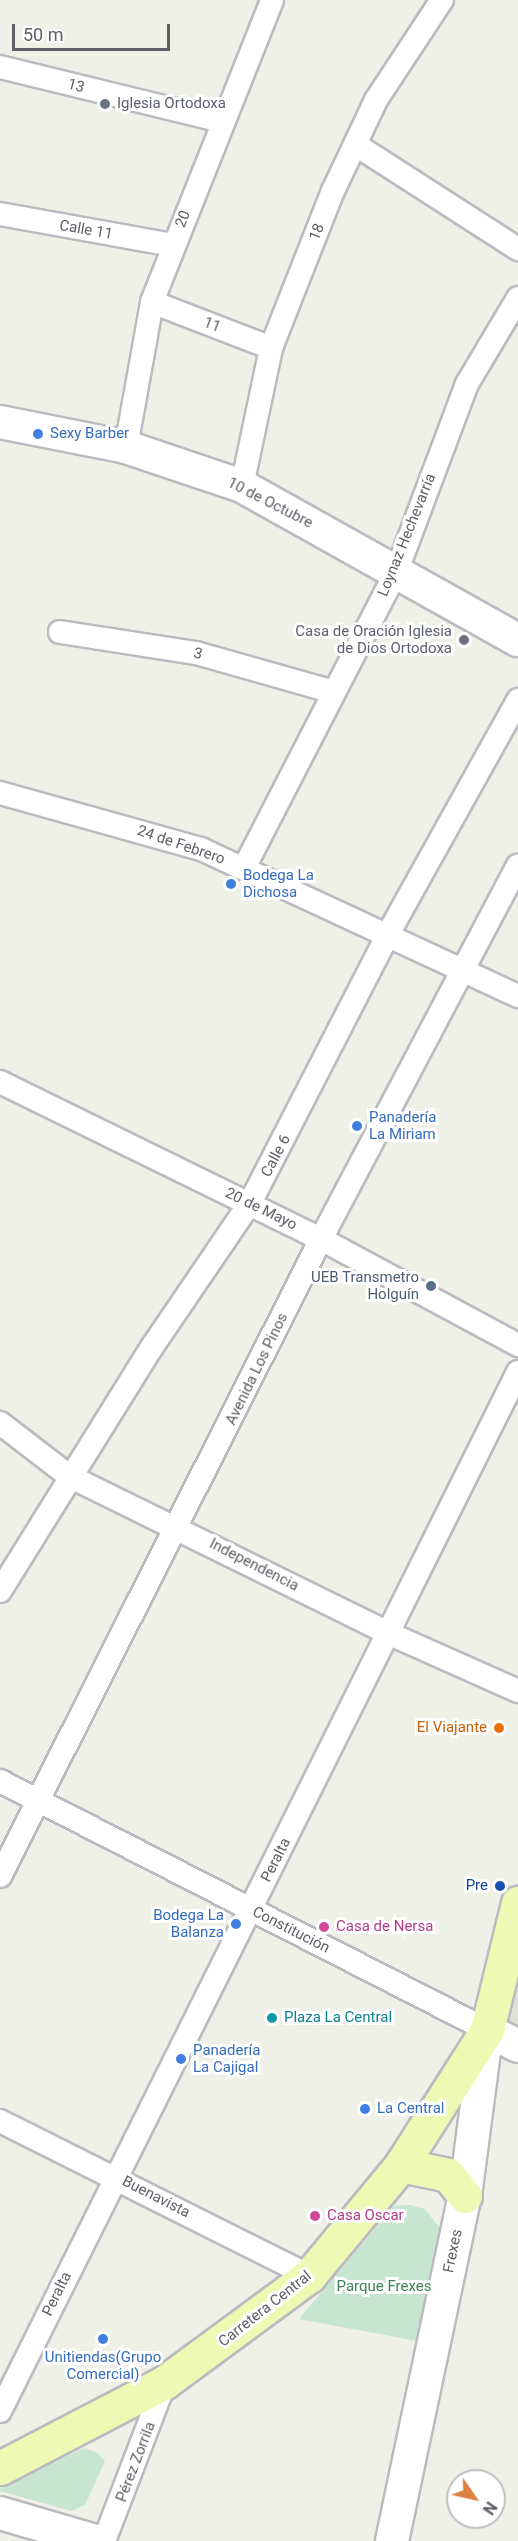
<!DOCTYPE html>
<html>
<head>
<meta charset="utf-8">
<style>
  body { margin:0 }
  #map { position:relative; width:518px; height:2541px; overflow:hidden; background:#eff0e8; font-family:Roboto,sans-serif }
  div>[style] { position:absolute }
  .education>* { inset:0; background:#dfe0d7 }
  .green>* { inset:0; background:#c7e5d1 }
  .roads { filter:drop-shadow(2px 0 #babac0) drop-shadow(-2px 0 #babac0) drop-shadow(0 2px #babac0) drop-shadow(0 -2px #babac0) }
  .street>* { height:22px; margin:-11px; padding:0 11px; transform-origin:11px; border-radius:11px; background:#fff }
  .secondary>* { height:32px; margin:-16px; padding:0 16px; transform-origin:16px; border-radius:16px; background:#fff }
  .primary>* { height:33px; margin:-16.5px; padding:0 16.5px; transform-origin:16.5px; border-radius:16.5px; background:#eef9b4 }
  .dots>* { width:16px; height:16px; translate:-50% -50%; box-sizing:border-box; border:3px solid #fff; border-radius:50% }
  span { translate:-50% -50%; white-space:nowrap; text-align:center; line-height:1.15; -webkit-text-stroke:6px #fff; paint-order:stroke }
  .street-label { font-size:15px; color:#5f6067 }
  .worship-label { font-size:15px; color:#5b616d }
  .left { translate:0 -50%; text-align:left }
  .right { translate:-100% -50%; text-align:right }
  .shop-label { font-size:15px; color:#366cbe }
  .service-label { font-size:15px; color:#4e5e75 }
  .food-label { font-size:15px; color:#c56008 }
  .transit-label { font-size:15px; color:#164399 }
  .hotel-label { font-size:15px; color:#b23c85 }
  .culture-label { font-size:15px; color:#0d838f }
  .park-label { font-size:15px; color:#3c8255 }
  .north { position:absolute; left:446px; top:2469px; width:60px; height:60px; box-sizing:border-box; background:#fff; border:2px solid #bfbfc2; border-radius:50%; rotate:124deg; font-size:16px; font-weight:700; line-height:24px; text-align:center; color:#5f6067 }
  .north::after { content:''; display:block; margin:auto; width:21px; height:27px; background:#dd8041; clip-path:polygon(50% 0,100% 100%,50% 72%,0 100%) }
  .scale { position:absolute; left:12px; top:24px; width:158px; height:27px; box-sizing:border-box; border:3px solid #5f6067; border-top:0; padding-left:8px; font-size:18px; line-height:21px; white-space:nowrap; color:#5f6067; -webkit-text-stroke:4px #fff; paint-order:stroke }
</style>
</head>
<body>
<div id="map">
  <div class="education">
    <i style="clip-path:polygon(518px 1988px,518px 2029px,506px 2023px)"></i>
  </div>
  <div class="green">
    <i style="clip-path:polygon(410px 2205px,425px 2209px,442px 2231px,417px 2341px,299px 2319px,394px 2206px)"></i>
    <i style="clip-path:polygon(84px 2448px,96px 2452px,105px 2461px,85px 2505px,71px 2511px,0 2491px,0 2487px)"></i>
  </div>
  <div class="roads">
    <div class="street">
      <i style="left:0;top:67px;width:228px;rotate:13.7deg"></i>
      <i style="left:356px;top:145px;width:193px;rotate:32.7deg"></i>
      <i style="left:0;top:214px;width:175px;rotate:10.2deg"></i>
      <i style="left:152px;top:302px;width:128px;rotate:21.1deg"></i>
      <i style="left:126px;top:447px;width:147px;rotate:-79.8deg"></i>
      <i style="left:152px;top:302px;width:325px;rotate:-68.3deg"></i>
      <i style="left:242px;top:486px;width:141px;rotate:-78.1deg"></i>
      <i style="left:271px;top:348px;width:169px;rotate:-68.5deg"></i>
      <i style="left:333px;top:191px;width:101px;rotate:-64.7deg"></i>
      <i style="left:376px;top:100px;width:120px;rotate:-56.6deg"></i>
      <i style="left:60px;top:632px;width:138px;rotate:8.8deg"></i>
      <i style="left:196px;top:653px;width:143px;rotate:15.8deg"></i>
      <i style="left:0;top:793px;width:209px;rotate:15.6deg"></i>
      <i style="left:201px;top:849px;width:349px;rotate:24.9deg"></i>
      <i style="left:244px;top:868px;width:335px;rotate:-62.8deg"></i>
      <i style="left:397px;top:570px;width:199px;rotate:-69.4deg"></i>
      <i style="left:467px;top:384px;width:100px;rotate:-59.3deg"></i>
      <i style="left:0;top:1082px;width:357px;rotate:26.1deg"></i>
      <i style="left:321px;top:1239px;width:224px;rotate:28.3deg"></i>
      <i style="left:0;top:1423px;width:87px;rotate:37.5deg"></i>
      <i style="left:69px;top:1476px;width:358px;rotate:26.2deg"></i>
      <i style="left:390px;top:1634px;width:140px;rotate:24deg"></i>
      <i style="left:0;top:1591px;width:287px;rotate:-58.1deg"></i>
      <i style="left:152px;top:1347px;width:174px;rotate:-55.8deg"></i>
      <i style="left:250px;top:1203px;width:302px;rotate:-62.8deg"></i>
      <i style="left:388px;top:934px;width:268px;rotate:-60.9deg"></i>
      <i style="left:0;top:1781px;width:547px;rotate:27.08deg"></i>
      <i style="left:0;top:1876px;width:713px;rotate:-63.26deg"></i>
      <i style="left:321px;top:1239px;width:422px;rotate:-62.2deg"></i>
      <i style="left:0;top:2121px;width:346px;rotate:26.6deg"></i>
      <i style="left:0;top:2411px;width:1161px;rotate:-63.5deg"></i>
      <i style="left:104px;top:2541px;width:170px;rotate:-69deg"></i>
    </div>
    <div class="secondary">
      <i style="left:0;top:422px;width:128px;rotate:11.2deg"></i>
      <i style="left:126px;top:447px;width:122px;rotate:18.6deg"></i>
      <i style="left:242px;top:486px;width:316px;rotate:29.2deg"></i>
      <i style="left:0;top:2513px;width:99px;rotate:16.4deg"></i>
      <i style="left:392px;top:2541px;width:353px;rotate:-78.1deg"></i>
      <i style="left:465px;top:2196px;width:167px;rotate:-82.5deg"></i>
      <i style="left:487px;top:2030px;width:35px;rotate:27deg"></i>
    </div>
    <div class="primary">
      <i style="left:401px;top:2165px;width:48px;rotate:12deg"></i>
      <i style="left:448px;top:2175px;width:27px;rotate:51deg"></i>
      <i style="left:0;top:2468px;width:186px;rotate:-27.5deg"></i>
      <i style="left:165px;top:2382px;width:179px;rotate:-36.4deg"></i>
      <i style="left:309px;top:2276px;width:144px;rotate:-50.3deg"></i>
      <i style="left:401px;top:2165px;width:160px;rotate:-57.5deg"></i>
      <i style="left:487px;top:2030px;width:131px;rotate:-76.3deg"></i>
    </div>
  </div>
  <div class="dots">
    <i style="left:105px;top:104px;background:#6b7280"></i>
    <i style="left:38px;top:434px;background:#3f7fe0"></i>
    <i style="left:464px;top:640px;background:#6b7280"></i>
    <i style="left:231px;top:884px;background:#3f7fe0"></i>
    <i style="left:357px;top:1126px;background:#3f7fe0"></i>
    <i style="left:431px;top:1286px;background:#5c6f8a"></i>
    <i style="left:499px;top:1728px;background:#e8710a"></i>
    <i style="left:500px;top:1886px;background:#1a4fb4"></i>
    <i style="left:236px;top:1924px;background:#3f7fe0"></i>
    <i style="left:324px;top:1927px;background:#d1479c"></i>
    <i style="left:272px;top:2018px;background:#0f9aa8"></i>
    <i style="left:181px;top:2059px;background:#3f7fe0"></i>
    <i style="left:365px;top:2109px;background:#3f7fe0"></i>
    <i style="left:315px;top:2216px;background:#d1479c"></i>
    <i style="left:103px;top:2339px;background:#3f7fe0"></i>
  </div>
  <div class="street-label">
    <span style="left:76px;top:86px;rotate:15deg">13</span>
    <span style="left:183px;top:219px;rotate:-68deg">20</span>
    <span style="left:86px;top:230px;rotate:10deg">Calle 11</span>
    <span style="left:317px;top:232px;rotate:-68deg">18</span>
    <span style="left:212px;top:325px;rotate:21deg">11</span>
    <span style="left:270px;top:503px;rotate:27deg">10 de Octubre</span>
    <span style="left:407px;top:535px;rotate:-68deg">Loynaz Hechevarría</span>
    <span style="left:198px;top:654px;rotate:14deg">3</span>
    <span style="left:181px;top:845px;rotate:19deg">24 de Febrero</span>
    <span style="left:276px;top:1156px;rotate:-62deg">Calle 6</span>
    <span style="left:261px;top:1209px;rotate:26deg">20 de Mayo</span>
    <span style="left:257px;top:1369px;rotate:-64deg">Avenida Los Pinos</span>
    <span style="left:254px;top:1565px;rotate:27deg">Independencia</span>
    <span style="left:276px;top:1860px;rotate:-63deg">Peralta</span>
    <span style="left:291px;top:1930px;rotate:27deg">Constitución</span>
    <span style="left:156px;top:2197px;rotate:27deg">Buenavista</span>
    <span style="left:453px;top:2251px;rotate:-78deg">Frexes</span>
    <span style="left:57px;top:2294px;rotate:-64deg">Peralta</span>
    <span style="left:265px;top:2309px;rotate:-38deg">Carretera Central</span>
    <span style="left:136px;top:2462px;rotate:-69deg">Pérez Zorrila</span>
  </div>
  <div class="worship-label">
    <span class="left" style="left:117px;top:104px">Iglesia Ortodoxa</span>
    <span class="right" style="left:452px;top:640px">Casa de Oración Iglesia<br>de Dios Ortodoxa</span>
  </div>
  <div class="shop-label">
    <span class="left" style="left:50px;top:434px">Sexy Barber</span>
    <span class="left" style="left:243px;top:884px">Bodega La<br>Dichosa</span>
    <span class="left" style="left:369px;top:1126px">Panadería<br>La Miriam</span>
    <span class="right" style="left:224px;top:1924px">Bodega La<br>Balanza</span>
    <span class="left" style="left:193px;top:2059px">Panadería<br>La Cajigal</span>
    <span class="left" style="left:377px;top:2109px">La Central</span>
    <span style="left:103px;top:2366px">Unitiendas(Grupo<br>Comercial)</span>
  </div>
  <div class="service-label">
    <span class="right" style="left:419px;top:1286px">UEB Transmetro<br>Holguín</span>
  </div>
  <div class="food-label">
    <span class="right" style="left:487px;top:1728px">El Viajante</span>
  </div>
  <div class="transit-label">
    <span class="right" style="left:488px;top:1886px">Pre</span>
  </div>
  <div class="hotel-label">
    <span class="left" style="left:336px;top:1927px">Casa de Nersa</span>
    <span class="left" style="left:327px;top:2216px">Casa Oscar</span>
  </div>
  <div class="culture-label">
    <span class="left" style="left:284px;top:2018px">Plaza La Central</span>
  </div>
  <div class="park-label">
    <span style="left:384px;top:2287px">Parque Frexes</span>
  </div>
  <div class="north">N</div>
  <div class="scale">50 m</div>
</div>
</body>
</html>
